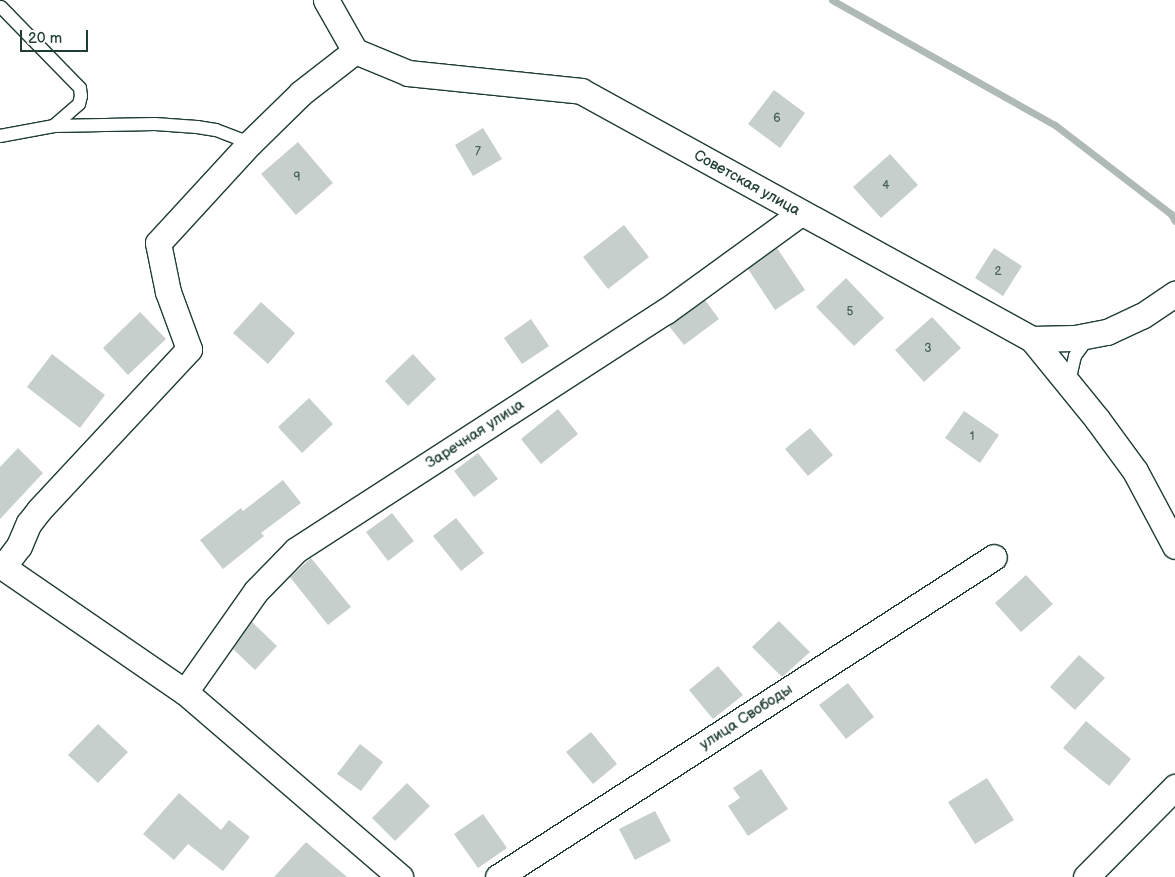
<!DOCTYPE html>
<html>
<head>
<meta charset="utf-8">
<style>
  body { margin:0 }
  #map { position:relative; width:1175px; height:877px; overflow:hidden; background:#fff; font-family:"Balsamiq Sans",sans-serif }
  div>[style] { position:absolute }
  .stream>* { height:7px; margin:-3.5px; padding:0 3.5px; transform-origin:3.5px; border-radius:3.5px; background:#afbab7 }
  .building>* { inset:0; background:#c7cfcc }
  .roads { filter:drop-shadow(1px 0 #1f3d34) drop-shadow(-1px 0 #1f3d34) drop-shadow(0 1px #1f3d34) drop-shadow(0 -1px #1f3d34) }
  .lane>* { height:12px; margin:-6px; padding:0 6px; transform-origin:6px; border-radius:6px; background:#fff }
  .street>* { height:25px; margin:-12.5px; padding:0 12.5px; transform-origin:12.5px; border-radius:12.5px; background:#fff }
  span { translate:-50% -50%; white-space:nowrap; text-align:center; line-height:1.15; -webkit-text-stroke:5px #fff; paint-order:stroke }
  .number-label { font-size:12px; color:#49625a }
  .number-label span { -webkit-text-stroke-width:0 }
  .street-label { font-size:15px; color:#1f3d34 }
  .scale { position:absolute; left:20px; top:30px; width:68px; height:22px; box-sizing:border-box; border:2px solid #1f3d34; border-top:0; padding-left:6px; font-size:15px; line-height:18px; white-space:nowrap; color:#1f3d34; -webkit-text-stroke:4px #fff; paint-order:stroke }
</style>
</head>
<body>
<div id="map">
  <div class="stream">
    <i style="left:832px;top:0;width:256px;rotate:29.3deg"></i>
    <i style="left:1055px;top:125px;width:146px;rotate:37.5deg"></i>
    <i style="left:1171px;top:214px;width:8px;rotate:60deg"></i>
  </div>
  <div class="building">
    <i style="clip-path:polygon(774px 90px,805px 113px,780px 148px,748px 124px)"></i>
    <i style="clip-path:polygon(483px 128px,502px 159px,473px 176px,455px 145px)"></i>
    <i style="clip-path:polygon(298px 142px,333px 183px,296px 215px,261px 174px)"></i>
    <i style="clip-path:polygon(890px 154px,918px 185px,881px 218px,853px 187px)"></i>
    <i style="clip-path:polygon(624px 225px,649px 257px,608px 289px,583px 257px)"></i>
    <i style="clip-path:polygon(777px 248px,805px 290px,775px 310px,748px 269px)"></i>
    <i style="clip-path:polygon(994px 248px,1022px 266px,1003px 296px,975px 278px)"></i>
    <i style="clip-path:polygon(846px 278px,884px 318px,854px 346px,816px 307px)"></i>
    <i style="clip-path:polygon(705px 300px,719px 319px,684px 345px,669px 326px)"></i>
    <i style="clip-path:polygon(261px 302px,295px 333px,268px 364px,233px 333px)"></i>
    <i style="clip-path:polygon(140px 312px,166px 339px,128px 375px,103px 348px)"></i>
    <i style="clip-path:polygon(932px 317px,961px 348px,924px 382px,895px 350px)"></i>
    <i style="clip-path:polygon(531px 319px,549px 346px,522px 364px,504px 338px)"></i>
    <i style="clip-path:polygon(52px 354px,105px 395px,80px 428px,27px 387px)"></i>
    <i style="clip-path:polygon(413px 354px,436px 379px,408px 406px,385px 381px)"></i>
    <i style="clip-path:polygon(309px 398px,333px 424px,302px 453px,278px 427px)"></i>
    <i style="clip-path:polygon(558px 409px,578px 434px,541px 464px,521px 439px)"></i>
    <i style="clip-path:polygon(964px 411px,999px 435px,980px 463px,945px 438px)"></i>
    <i style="clip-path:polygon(810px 428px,833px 455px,808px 476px,785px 449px)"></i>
    <i style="clip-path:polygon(18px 448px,43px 473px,0 519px,0 467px)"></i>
    <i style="clip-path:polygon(478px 453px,498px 479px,474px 497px,454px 471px)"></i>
    <i style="clip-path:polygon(283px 480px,301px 503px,261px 533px,264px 536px,223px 569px,200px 540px,241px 508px,243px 511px)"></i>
    <i style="clip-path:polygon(392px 513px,414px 541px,388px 561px,366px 532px)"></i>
    <i style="clip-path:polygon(456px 518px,484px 553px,461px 571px,433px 536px)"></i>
    <i style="clip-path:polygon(311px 558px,351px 607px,328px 625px,290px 577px)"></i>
    <i style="clip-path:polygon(1026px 575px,1053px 604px,1021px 632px,995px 603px)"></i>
    <i style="clip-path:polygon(779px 621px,810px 652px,782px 677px,752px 647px)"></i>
    <i style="clip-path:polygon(252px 622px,277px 646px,255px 670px,233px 649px)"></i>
    <i style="clip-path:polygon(1079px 655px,1105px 678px,1075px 710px,1050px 687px)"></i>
    <i style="clip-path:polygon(718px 666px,743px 695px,713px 719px,689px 690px)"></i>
    <i style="clip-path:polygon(848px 683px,874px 717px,846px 739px,819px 705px)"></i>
    <i style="clip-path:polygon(1086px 721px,1131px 759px,1109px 786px,1063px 748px)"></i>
    <i style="clip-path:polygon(98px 724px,128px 752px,98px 783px,68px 755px)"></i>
    <i style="clip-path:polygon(591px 732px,617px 764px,593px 784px,566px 752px)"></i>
    <i style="clip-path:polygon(360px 744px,383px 762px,361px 791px,337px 774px)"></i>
    <i style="clip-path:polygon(761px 769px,788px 809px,748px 836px,728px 806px,740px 798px,733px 788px)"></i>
    <i style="clip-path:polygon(987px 778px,1014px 820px,975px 844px,948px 802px)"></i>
    <i style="clip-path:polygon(407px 783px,430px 806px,395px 841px,372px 818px)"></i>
    <i style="clip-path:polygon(179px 793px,221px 830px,229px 820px,250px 837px,223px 871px,188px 844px,174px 860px,143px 834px)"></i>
    <i style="clip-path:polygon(655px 811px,671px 841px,635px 860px,619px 829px)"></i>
    <i style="clip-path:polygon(483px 814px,507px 848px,478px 868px,454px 834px)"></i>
    <i style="clip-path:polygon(306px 842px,347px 877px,274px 877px)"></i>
  </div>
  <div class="roads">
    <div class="lane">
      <i style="left:1px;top:7px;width:113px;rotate:45.7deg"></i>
      <i style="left:80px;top:88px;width:8px;rotate:83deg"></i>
      <i style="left:81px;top:96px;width:8px;rotate:104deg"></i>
      <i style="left:79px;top:104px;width:33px;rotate:139deg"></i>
      <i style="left:0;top:136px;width:55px;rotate:-10.5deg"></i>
      <i style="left:54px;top:126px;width:101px;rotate:-1.1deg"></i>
      <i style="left:155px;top:124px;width:42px;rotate:4.1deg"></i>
      <i style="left:197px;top:127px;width:19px;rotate:9deg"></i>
      <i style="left:216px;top:130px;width:36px;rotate:21deg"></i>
      <i style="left:1069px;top:382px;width:27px;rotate:-77deg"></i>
      <i style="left:1075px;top:356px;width:22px;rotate:-54deg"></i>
    </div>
    <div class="street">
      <i style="left:326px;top:0;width:59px;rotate:60.4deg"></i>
      <i style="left:355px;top:51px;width:57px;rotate:22.5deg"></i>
      <i style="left:408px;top:73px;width:174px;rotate:5.9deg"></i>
      <i style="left:581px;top:91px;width:515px;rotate:28.81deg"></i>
      <i style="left:1032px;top:339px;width:43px;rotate:-1.3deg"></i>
      <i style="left:1075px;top:338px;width:33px;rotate:-11deg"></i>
      <i style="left:1107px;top:332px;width:38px;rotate:-25deg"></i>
      <i style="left:1142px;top:316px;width:40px;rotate:-34deg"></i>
      <i style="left:1032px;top:339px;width:103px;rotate:50.9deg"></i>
      <i style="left:1097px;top:419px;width:64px;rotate:53.8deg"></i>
      <i style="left:1135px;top:471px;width:85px;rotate:61.9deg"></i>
      <i style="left:0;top:565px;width:224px;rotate:34.5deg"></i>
      <i style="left:185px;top:692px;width:284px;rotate:40.7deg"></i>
      <i style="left:3px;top:567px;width:26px;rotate:-53deg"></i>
      <i style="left:19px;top:546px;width:25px;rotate:-67deg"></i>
      <i style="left:29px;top:523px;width:16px;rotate:-52deg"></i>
      <i style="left:39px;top:510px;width:220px;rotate:-47deg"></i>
      <i style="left:189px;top:349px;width:61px;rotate:-110.2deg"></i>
      <i style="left:168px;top:292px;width:50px;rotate:-101.5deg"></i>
      <i style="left:158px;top:243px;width:136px;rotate:-47.4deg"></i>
      <i style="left:250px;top:143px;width:71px;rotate:-44.4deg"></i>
      <i style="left:301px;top:93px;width:68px;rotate:-37.9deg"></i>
      <i style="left:185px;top:692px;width:123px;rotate:-54.9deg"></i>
      <i style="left:256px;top:591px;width:57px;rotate:-45.7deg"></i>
      <i style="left:296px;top:550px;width:440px;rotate:-32.9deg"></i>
      <i style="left:666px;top:311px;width:167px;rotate:-36deg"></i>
      <i style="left:498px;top:877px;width:590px;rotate:-32.83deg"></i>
      <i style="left:1086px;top:877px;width:127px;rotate:-45.3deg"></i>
    </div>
  </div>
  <div class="number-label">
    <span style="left:777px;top:119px">6</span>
    <span style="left:478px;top:152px">7</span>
    <span style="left:297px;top:178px">9</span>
    <span style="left:886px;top:186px">4</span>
    <span style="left:998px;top:272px">2</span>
    <span style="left:850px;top:312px">5</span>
    <span style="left:928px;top:349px">3</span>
    <span style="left:972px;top:437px">1</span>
  </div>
  <div class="street-label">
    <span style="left:747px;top:183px;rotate:29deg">Советская улица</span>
    <span style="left:475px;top:434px;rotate:-33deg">Заречная улица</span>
    <span style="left:746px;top:717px;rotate:-33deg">улица Свободы</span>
  </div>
  <div class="scale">20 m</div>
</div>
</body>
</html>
